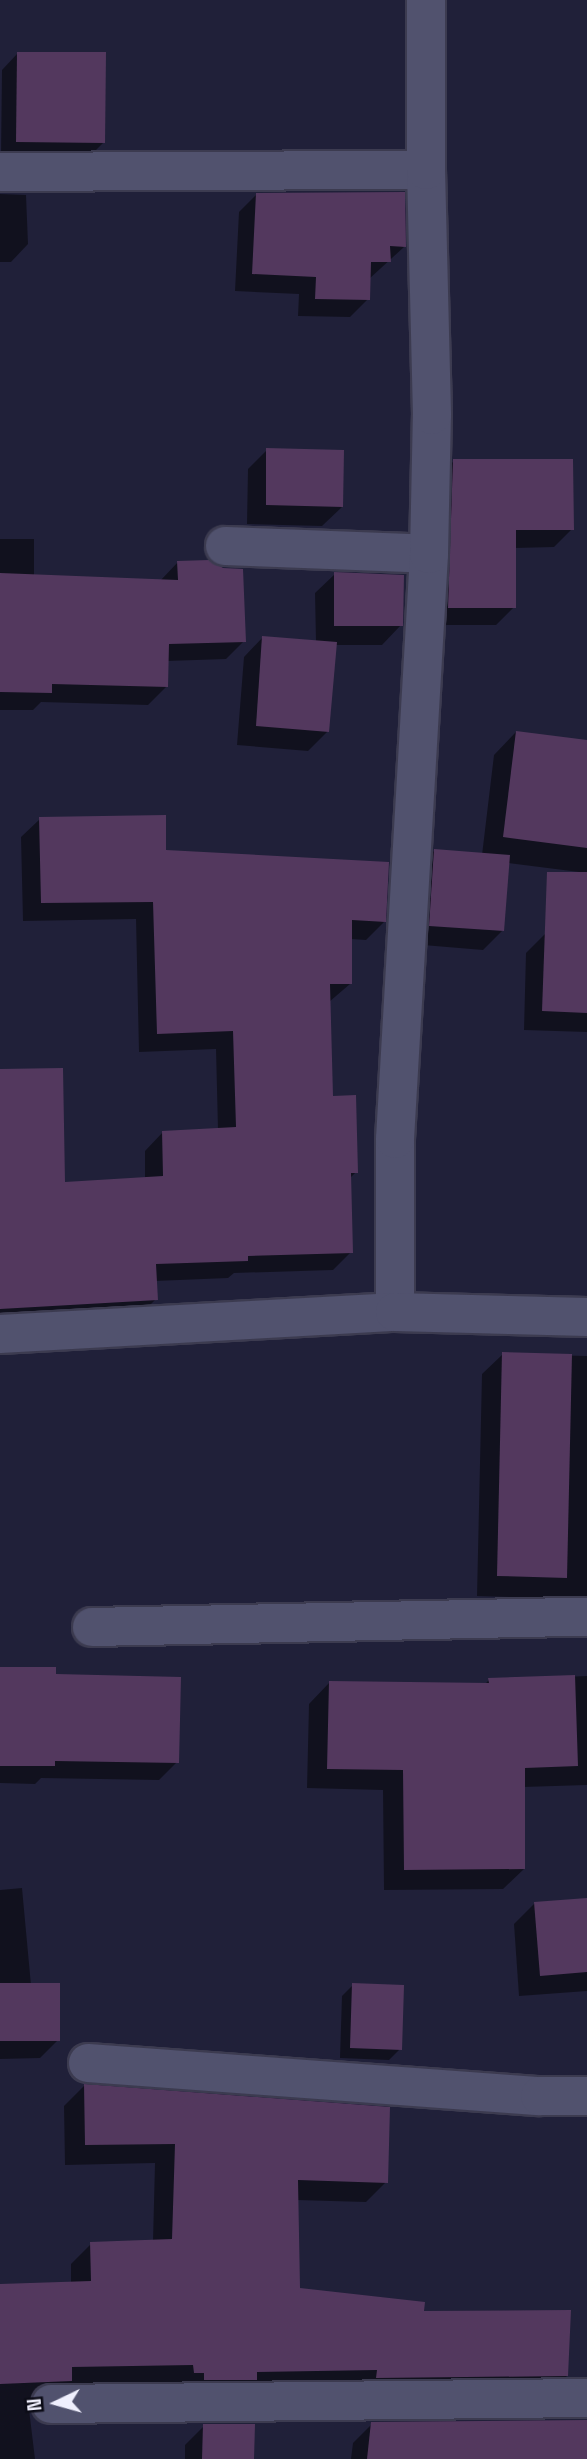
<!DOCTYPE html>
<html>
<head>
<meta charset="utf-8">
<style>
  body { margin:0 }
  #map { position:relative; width:587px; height:2459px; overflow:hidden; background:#202039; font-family:"Space Grotesk",sans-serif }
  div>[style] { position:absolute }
  .shadow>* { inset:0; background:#0007 }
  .building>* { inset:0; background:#53385e }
  .roads { filter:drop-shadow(2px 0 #3c3b50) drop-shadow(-2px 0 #3c3b50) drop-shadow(0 2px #3c3b50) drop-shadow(0 -2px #3c3b50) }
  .minor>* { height:38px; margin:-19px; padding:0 19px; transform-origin:19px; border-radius:19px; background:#51526e }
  span { translate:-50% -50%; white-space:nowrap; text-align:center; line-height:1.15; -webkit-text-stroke:5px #0b0b16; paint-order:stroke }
  .north { position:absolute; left:21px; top:2368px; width:70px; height:70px; -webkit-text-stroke:5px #0b0b16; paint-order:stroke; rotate:265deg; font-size:19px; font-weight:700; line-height:28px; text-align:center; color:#efeffd }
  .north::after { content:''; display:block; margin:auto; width:24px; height:32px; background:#efeffd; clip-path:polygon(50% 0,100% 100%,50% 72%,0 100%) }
</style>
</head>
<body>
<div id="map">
  <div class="shadow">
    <i style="clip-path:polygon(17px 54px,103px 143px,87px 159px,1px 157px,2px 70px)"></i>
    <i style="clip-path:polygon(0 194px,26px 195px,28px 244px,11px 262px,0 262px)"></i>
    <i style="clip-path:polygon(257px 194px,404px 247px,369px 279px,368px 299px,350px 317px,298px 316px,299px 294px,235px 291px,239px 212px)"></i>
    <i style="clip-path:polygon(267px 450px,342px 507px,322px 526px,247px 524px,248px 469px)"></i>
    <i style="clip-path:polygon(454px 461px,572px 529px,554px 547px,515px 548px,514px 607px,496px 625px,430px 625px,435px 479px)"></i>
    <i style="clip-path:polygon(0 539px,34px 539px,34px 576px,160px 581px,178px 562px,244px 641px,226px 659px,167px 661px,166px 687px,148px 705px,41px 702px,33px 710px,0 710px)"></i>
    <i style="clip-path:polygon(335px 574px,401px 625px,382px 645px,335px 645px,327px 732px,308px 751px,237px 745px,244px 657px,263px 637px,316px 642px,315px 593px)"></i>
    <i style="clip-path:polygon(516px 732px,587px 741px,587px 873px,508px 863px,503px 930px,483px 950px,411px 944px,415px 871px,434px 851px,482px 855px,494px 755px)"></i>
    <i style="clip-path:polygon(40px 819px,164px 852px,384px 922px,366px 940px,351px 939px,350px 984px,329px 1002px,331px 1098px,356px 1172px,349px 1179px,351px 1252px,333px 1270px,234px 1273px,228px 1278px,155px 1281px,156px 1299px,138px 1317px,0 1328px,0 1070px,64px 1183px,145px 1178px,145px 1151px,163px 1132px,218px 1130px,216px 1049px,139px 1052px,136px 919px,23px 921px,21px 837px)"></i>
    <i style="clip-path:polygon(546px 933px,587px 935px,587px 1032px,524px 1030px,526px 953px)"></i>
    <i style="clip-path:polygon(503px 1354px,587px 1356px,587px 1603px,577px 1599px,477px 1596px,482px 1374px)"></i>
    <i style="clip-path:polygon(0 1668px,54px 1676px,177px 1762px,159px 1780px,41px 1778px,35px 1784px,0 1783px)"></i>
    <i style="clip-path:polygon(587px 1676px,587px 1785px,523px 1787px,524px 1869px,503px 1889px,384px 1890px,383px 1790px,307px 1788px,309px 1704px,329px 1683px,484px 1685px,489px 1680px)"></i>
    <i style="clip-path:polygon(22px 1888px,31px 1985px,58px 2040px,40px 2058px,0 2059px,0 1890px)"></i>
    <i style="clip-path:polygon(587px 1900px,587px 1991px,519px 1996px,514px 1924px,535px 1903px)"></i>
    <i style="clip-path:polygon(353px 1985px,400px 2049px,389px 2060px,340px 2058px,342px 1996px)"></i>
    <i style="clip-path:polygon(84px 2086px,386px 2182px,366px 2202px,296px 2200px,298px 2290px,422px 2312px,567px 2376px,546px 2396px,28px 2401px,35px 2459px,0 2459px,0 2286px,71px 2283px,71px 2264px,91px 2244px,153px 2241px,155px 2163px,65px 2165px,64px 2106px)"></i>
    <i style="clip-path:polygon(587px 2422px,587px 2459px,351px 2459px,353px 2443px,372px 2424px)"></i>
    <i style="clip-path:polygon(204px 2426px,253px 2459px,185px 2459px,185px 2445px)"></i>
  </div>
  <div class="building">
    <i style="clip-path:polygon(17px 52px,106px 52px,105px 143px,16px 142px)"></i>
    <i style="clip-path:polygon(405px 192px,406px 247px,390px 246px,391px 262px,371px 262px,370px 300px,315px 299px,316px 277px,252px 274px,256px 193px)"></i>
    <i style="clip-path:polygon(266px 448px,344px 450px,343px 507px,266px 505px)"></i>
    <i style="clip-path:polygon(453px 459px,573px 459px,574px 530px,516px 530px,516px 608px,448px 608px)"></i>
    <i style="clip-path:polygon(209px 560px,223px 568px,243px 569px,246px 642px,169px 644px,168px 687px,52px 684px,52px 693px,0 692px,0 573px,178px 580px,177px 561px)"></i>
    <i style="clip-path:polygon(334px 572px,404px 575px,403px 626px,334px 626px)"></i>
    <i style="clip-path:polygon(262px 636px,337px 642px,329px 732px,256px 726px)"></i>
    <i style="clip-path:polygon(516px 731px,587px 740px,587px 848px,503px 837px)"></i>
    <i style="clip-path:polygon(166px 815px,166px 850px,389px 862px,386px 922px,352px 920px,352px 984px,330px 984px,333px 1096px,356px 1095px,358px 1173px,351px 1173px,353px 1253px,248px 1256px,248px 1261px,156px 1264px,158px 1300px,0 1309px,0 1069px,63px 1068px,65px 1182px,163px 1176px,162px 1131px,236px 1127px,233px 1031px,157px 1034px,153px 902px,41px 903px,39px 817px)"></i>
    <i style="clip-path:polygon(434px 849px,510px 855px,504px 931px,429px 926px)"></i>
    <i style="clip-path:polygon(547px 872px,587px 872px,587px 1013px,542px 1011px)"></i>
    <i style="clip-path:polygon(502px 1352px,572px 1354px,567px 1578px,497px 1576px)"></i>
    <i style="clip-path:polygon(0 1667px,56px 1667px,56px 1674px,181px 1677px,179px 1763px,55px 1761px,55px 1766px,0 1766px)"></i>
    <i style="clip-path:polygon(575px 1675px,578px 1766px,525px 1768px,525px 1869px,404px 1870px,403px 1770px,327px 1769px,329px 1681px,489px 1683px,488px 1678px)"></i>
    <i style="clip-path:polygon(587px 1898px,587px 1972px,540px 1976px,534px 1902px)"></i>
    <i style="clip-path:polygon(0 1983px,60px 1983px,60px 2041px,0 2041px)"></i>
    <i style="clip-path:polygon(352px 1983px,404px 1985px,402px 2050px,350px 2048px)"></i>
    <i style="clip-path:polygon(84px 2084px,390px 2107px,388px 2183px,298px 2180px,300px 2288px,425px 2302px,424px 2311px,571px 2310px,568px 2376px,376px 2378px,377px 2370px,257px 2372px,257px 2380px,204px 2380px,204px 2373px,194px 2373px,193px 2365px,72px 2367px,72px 2381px,0 2384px,0 2284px,91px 2281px,90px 2242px,172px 2239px,175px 2144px,85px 2145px)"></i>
    <i style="clip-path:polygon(587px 2420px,587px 2459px,367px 2459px,371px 2422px)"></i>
    <i style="clip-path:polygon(203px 2424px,255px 2424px,254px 2459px,202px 2459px)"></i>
  </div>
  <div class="roads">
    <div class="minor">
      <i style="left:0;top:172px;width:426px;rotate:-0.3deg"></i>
      <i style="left:225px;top:546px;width:204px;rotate:2.2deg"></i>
      <i style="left:395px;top:1312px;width:173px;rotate:-90deg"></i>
      <i style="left:395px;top:1139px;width:586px;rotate:-86.67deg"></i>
      <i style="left:429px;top:554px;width:139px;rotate:-88.8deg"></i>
      <i style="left:432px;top:415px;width:245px;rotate:-91.4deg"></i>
      <i style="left:426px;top:170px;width:170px;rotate:-90deg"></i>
      <i style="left:0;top:1334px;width:396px;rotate:-3.2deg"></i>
      <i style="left:395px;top:1312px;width:192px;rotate:1.5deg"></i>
      <i style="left:92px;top:1627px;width:495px;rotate:-1.2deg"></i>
      <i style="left:88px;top:2063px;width:453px;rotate:4.2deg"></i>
      <i style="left:540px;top:2096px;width:47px"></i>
      <i style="left:51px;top:2404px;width:536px;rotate:-0.64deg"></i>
    </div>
  </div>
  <div class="north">N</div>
</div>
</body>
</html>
